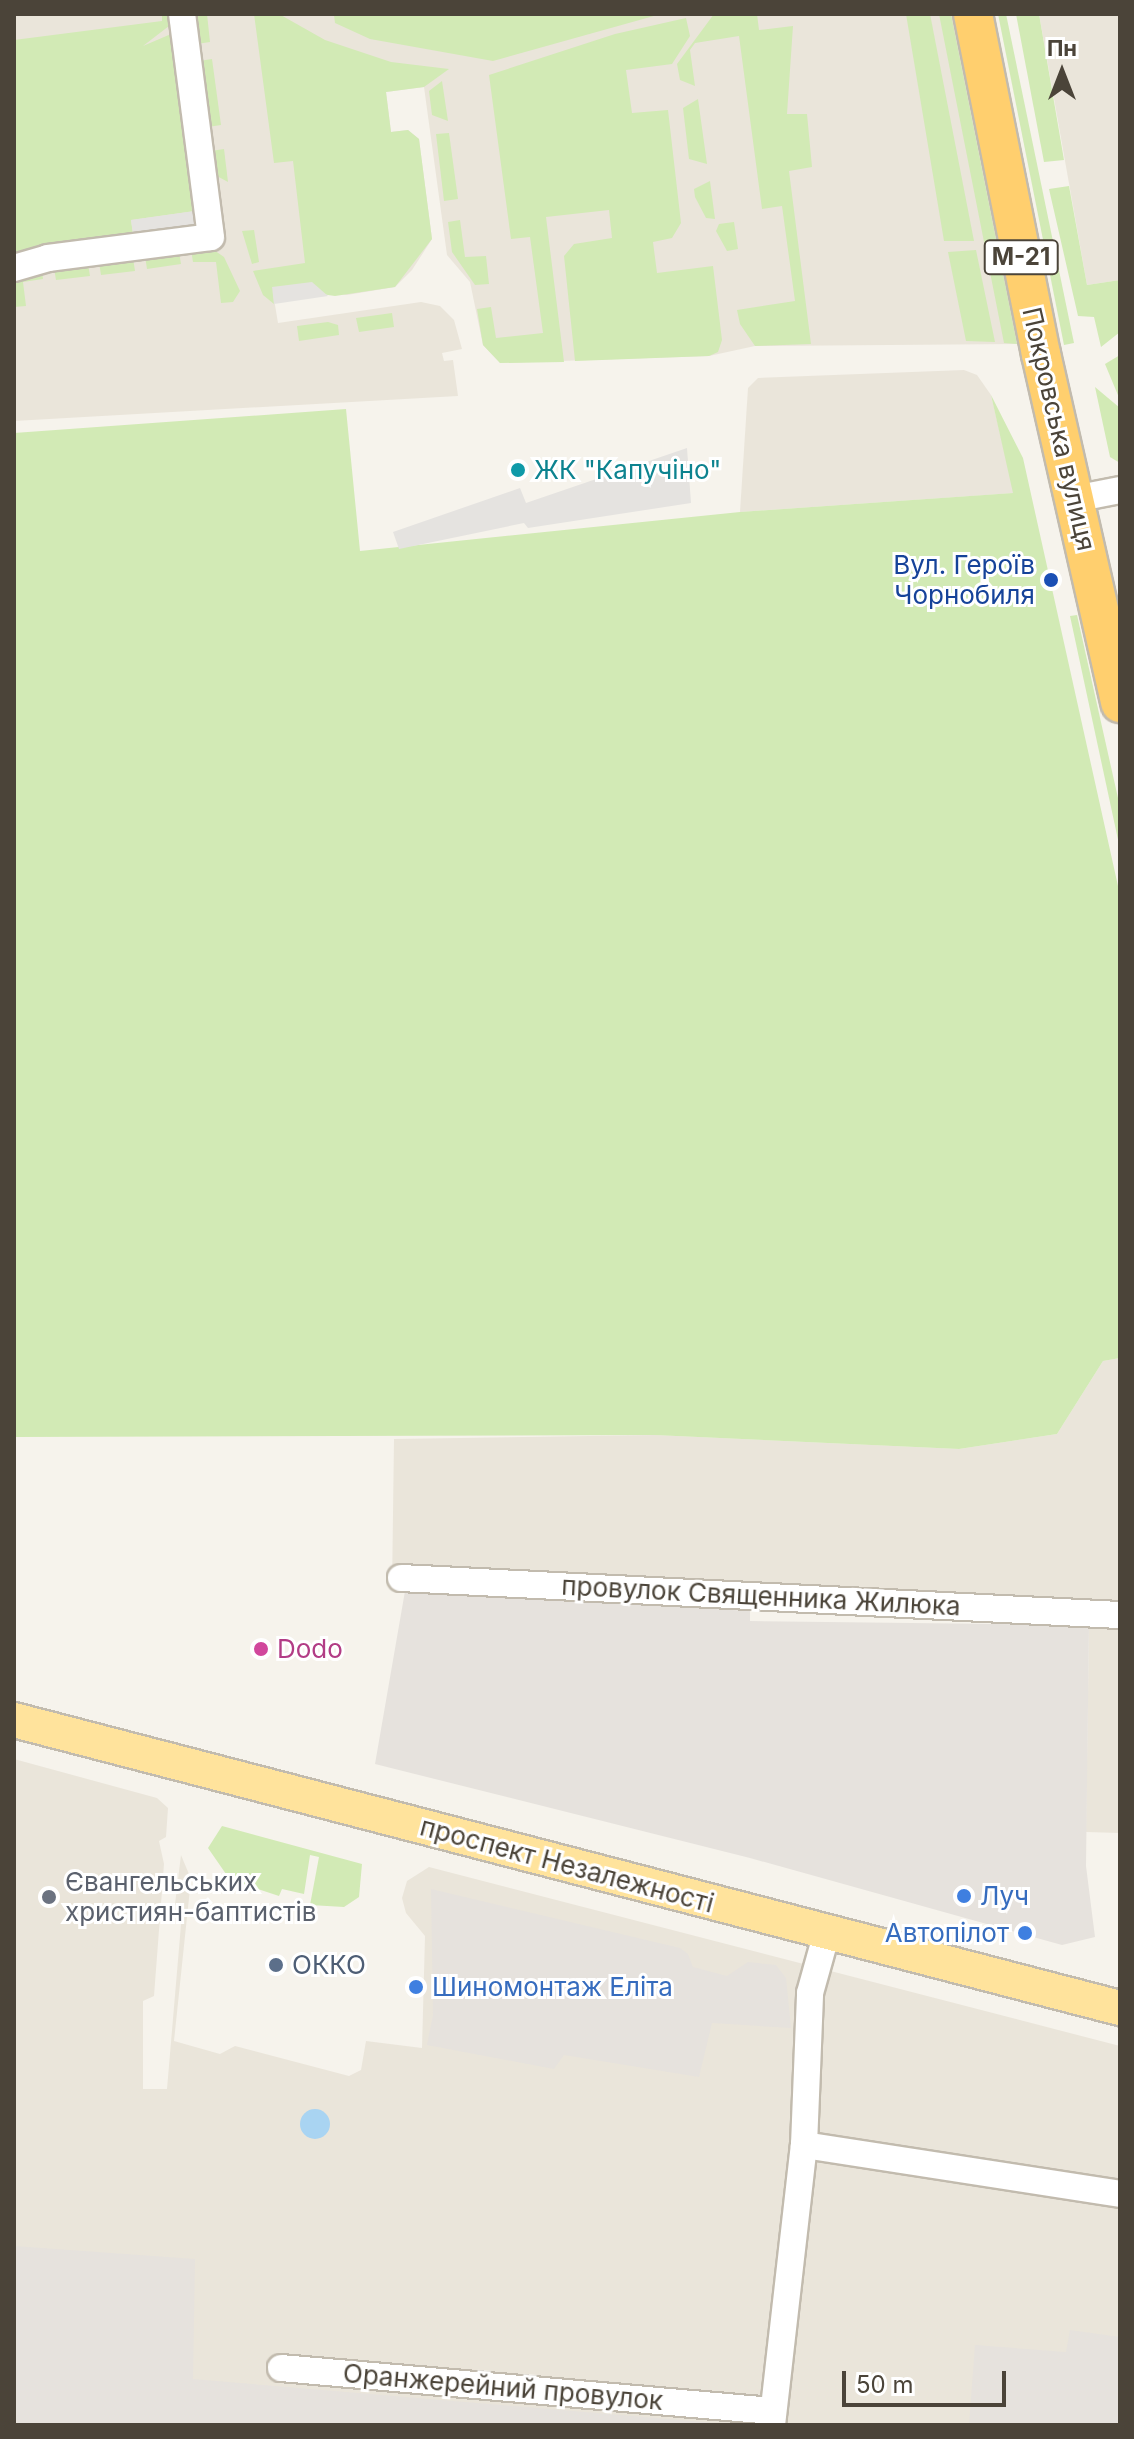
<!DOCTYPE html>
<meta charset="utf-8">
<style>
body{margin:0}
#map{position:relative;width:1134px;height:2439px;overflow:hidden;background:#f6f3ec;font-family:Inter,sans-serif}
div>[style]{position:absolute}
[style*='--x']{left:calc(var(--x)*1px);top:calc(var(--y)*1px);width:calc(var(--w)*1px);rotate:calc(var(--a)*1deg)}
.residential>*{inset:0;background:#eae5da}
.industrial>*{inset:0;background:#e6e2dd}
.green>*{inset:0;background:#d2eab5}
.parking>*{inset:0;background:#e5e3e0}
.water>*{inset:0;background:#a9d4f2}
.round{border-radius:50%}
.roads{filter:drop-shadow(2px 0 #c2bbae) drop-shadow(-2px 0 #c2bbae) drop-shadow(0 2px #c2bbae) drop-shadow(0 -2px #c2bbae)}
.minor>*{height:26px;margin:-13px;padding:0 13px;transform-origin:13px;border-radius:13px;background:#fff}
.major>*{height:34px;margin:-17px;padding:0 17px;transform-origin:17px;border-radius:17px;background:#ffe39c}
.highway>*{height:38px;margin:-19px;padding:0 19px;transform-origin:19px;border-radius:19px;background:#ffcf6e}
.dots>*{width:22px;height:22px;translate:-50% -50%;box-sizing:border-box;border:4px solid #fff;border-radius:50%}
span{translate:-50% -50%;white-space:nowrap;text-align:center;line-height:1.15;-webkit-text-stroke:6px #fff;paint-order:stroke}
.shield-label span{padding:2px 6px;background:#fff;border:2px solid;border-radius:6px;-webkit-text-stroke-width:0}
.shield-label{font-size:24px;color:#4b4439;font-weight:700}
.street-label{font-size:26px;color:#4b4439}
.culture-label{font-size:26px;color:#0d838f}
.left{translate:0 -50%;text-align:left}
.transit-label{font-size:26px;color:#164399}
.right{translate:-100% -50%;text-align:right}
.hotel-label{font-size:26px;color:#b23c85}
.worship-label{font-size:26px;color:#5b616d}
.shop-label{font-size:26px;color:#366cbe}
.service-label{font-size:26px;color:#4e5e75}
.frame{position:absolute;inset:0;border:16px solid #4b4439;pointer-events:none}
.north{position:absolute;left:1022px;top:32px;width:80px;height:80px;-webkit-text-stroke:6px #fff;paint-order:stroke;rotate:0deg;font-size:22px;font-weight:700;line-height:32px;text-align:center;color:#4b4439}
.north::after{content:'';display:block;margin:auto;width:28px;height:36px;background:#4b4439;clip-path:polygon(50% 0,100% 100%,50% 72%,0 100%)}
.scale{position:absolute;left:842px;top:2371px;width:164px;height:36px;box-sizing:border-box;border:4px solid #4b4439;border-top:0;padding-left:10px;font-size:24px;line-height:28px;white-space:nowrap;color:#4b4439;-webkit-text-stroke:6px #fff;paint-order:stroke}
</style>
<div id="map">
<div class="residential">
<div style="clip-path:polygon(14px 14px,951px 14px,1017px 344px,755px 346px,709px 356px,500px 363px,483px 345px,470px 282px,447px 255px,424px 87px,386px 92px,391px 132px,408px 130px,419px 139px,432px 239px,412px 270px,395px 287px,347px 295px,272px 287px,278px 323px,421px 302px,440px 306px,454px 320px,462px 349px,442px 353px,444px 361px,453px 360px,458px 396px,14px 421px)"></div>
<div style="clip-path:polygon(1039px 14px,1120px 14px,1120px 280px,1087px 285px)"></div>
<div style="clip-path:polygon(964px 370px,977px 375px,991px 395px,1014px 493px,740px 512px,748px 388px,758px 378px)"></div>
<div style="clip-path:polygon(1120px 1358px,1120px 1607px,392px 1589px,394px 1439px,654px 1435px,959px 1449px,1057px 1434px,1103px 1361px)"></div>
<div style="clip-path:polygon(1089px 1625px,1120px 1625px,1120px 1833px,1086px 1832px)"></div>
<div style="clip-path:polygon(14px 1759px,157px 1798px,168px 1808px,166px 1837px,159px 1841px,164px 1864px,154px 1996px,143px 2001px,143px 2089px,167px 2089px,182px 1913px,175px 1904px,181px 1855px,191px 1879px,174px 2041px,220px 2054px,235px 2046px,349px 2076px,361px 2070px,366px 2041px,422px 2048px,425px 1936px,406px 1913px,402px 1898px,407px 1881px,429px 1867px,1120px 2046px,1120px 2425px,14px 2425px)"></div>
</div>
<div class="industrial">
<div style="clip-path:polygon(405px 1591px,750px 1611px,750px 1621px,1089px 1625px,1086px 1866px,1095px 1937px,1062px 1945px,750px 1858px,375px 1764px)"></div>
<div style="clip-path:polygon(431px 1889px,680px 1948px,688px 1954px,693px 1967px,727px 1976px,748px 1962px,776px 1965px,786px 1978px,791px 2028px,712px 2023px,699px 2077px,564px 2055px,554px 2069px,427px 2045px,433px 2015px)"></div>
<div style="clip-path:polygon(14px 2246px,195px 2259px,193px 2379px,739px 2425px,14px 2425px)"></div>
<div style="clip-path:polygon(1070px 2330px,1120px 2337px,1120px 2425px,969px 2425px,975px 2345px,1066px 2352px)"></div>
</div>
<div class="green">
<div style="clip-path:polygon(162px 14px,173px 14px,169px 26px,143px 46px,178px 31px,202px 210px,131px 220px,134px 241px,28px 256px,16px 253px,14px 40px,162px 21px)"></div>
<div style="clip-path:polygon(193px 14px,207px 14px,210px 42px,197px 44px)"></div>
<div style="clip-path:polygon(254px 14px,279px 14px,325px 40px,391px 62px,449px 69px,424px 87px,386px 92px,391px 132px,408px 130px,419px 139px,432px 239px,395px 287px,335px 296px,273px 287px,274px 304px,263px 295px,253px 271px,305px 263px,293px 161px,274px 163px)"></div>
<div style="clip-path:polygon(661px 14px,493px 61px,370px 39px,335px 23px,334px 15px)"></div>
<div style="clip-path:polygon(714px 14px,757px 14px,759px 30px,793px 26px,787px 114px,807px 114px,812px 167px,789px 171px,811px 344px,755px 346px,740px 324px,737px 310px,795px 301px,782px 206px,762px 209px,739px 36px,695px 43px,690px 50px,695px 86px,680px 80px,677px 64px)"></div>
<div style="clip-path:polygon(906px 14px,930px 14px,931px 19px,974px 241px,944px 241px)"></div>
<div style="clip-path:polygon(939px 14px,951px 14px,1017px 344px,1004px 343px)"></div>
<div style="clip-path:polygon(998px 14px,1006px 14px,1074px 343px,1064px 345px)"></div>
<div style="clip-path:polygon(1016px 14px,1039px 14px,1064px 160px,1044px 162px)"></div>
<div style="clip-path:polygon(686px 18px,690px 36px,672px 64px,626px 70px,632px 113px,668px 110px,681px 223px,672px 238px,653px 242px,657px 273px,713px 266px,722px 340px,718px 352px,709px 356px,575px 361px,564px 256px,574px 244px,612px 238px,609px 210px,546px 217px,564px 362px,500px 363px,483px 345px,477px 309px,491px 307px,496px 338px,543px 333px,530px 237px,511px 239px,489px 75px,615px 34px)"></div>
<div style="clip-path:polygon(212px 59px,221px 125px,208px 127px,199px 61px)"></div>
<div style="clip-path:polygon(442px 81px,448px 121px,432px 115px,429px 91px)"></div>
<div style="clip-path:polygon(698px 99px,707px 164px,689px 159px,683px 108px)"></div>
<div style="clip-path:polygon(449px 133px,458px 199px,444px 201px,436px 134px)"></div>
<div style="clip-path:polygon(224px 149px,228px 182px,215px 175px,211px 151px)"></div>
<div style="clip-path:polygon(710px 181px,715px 219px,706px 218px,695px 197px,694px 189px)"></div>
<div style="clip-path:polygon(1069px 186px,1087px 285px,1120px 280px,1120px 332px,1101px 347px,1094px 317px,1078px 316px,1049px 189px)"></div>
<div style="clip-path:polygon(460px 220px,465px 257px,486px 256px,489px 284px,475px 285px,452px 252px,448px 222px)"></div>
<div style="clip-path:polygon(734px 222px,738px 249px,727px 251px,716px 231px,719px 224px)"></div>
<div style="clip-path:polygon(254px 230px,259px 262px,252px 264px,242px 231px)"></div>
<div style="clip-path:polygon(211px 248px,224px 257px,240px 291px,233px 302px,221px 303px,216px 262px,193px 262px,191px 250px)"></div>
<div style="clip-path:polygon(976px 250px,995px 342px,966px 341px,948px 252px)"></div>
<div style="clip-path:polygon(179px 252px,181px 264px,147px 269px,145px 256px)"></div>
<div style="clip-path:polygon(133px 258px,135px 271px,101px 275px,99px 262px)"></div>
<div style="clip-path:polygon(88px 264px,90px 276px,56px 280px,54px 268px)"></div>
<div style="clip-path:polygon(42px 269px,43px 279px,23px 282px,26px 306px,14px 307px,14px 281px)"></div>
<div style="clip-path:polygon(392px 313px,394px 327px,359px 332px,356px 318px)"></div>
<div style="clip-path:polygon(328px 322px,338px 325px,339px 335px,299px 341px,297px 326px)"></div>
<div style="clip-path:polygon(1120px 355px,1120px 400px,1105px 364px)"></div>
<div style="clip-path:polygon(1095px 387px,1120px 408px,1120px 463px,1110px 457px)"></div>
<div style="clip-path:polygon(991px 395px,1023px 458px,1120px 895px,1120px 1358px,1103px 1361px,1057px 1434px,959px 1449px,654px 1435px,14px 1437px,14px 433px,346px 409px,360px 551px,740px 512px,1013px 493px)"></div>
<div style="clip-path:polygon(1077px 615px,1120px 807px,1120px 849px,1070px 616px)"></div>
<div style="clip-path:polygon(222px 1826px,362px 1864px,359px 1897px,344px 1907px,310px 1905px,319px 1857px,310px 1855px,304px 1894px,282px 1889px,279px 1896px,240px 1883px,226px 1874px,208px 1848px)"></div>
</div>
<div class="parking">
<div style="clip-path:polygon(202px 210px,205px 231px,134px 241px,131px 220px)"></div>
<div style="clip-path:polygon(312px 282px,328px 296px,274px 304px,272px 287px)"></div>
<div style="clip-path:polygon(687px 448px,691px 503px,528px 528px,524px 523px,399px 549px,393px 532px,520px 488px,526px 503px)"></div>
</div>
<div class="water">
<div class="round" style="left:300px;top:2109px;width:30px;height:30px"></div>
</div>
<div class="roads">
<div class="minor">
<div style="--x:14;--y:268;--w:35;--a:-16"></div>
<div style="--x:48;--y:258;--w:164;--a:-7.3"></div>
<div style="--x:211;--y:237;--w:225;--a:-97.4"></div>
<div style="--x:1074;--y:499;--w:47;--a:-11.1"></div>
<div style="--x:401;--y:1578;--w:720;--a:2.95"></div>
<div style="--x:804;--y:2145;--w:320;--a:8.8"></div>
<div style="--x:281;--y:2368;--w:494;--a:5"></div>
<div style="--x:772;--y:2425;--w:282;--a:-83.5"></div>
<div style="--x:804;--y:2145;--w:152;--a:-87.7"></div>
<div style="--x:810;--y:1993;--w:63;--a:-74.4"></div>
</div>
<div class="major">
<div style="--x:14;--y:1720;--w:1143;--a:14.6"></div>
</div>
<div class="highway">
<div style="--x:973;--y:14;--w:347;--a:78.7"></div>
<div style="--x:1041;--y:354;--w:358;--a:77.2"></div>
</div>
</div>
<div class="dots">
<div style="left:518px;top:470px;background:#0f9aa8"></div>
<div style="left:1051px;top:580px;background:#1a4fb4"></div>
<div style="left:261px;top:1649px;background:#d1479c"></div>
<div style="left:964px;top:1896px;background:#3f7fe0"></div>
<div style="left:49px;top:1897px;background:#6b7280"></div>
<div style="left:1025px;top:1933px;background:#3f7fe0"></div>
<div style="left:276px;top:1965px;background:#5c6f8a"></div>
<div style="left:416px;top:1987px;background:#3f7fe0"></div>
</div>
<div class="shield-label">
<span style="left:1021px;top:257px">М-21</span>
</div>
<div class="street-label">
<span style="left:1059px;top:429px;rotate:77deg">Покровська вулиця</span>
<span style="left:761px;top:1596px;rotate:3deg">провулок Священника Жилюка</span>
<span style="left:567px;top:1865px;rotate:15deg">проспект Незалежності</span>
<span style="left:503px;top:2387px;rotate:5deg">Оранжерейний провулок</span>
</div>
<div class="culture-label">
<span class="left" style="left:534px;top:470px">ЖК "Капучіно"</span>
</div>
<div class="transit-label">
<span class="right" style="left:1035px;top:580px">Вул. Героїв<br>Чорнобиля</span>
</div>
<div class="hotel-label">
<span class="left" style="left:277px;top:1649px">Dodo</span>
</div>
<div class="worship-label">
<span class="left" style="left:65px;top:1897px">Євангельських<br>християн-баптистів</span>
</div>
<div class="shop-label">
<span class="left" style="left:980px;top:1896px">Луч</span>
<span class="right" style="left:1009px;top:1933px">Автопілот</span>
<span class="left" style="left:432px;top:1987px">Шиномонтаж Еліта</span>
</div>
<div class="service-label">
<span class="left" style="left:292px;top:1965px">ОККО</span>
</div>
<div class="frame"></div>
<div class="north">Пн</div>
<div class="scale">50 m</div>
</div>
